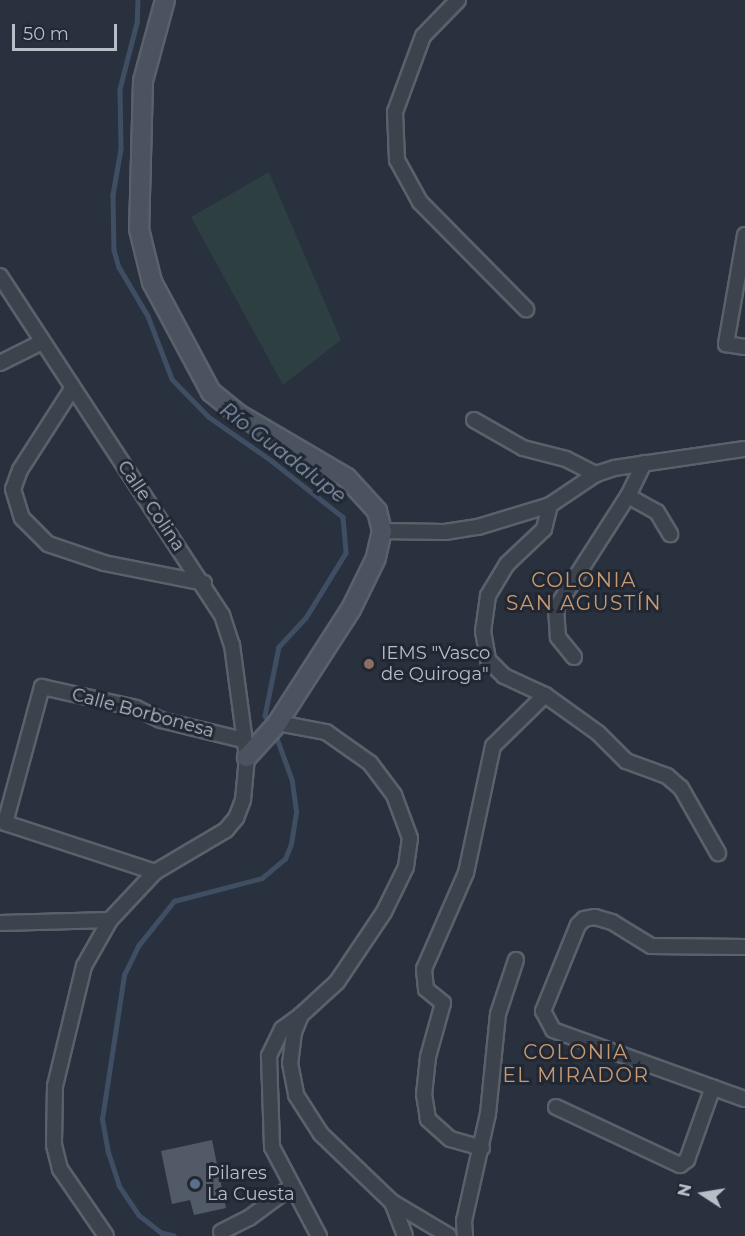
<!DOCTYPE html>
<meta charset="utf-8">
<style>
body{margin:0}
#map{position:relative;width:745px;height:1236px;overflow:hidden;background:#28313d;font-family:Montserrat,sans-serif}
div>[style]{position:absolute}
[style*='--x']{left:calc(var(--x)*1px);top:calc(var(--y)*1px);width:calc(var(--w)*1px);rotate:calc(var(--a)*1deg)}
.green>*{inset:0;background:#2d3f40}
.stream>*{height:4.5px;margin:-2.25px;padding:0 2.25px;transform-origin:2.25px;border-radius:2.25px;background:#404e64}
.building>*{inset:0;background:#525a68}
.roads{filter:drop-shadow(2px 0 #5a616b) drop-shadow(-2px 0 #5a616b) drop-shadow(0 2px #5a616b) drop-shadow(0 -2px #5a616b)}
.street>*{height:14px;margin:-7px;padding:0 7px;transform-origin:7px;border-radius:7px;background:#3c434d}
.secondary>*{height:18px;margin:-9px;padding:0 9px;transform-origin:9px;border-radius:9px;background:#4b5260}
.dots>*{width:16px;height:16px;translate:-50% -50%;box-sizing:border-box;border:3px solid #212833;border-radius:50%}
span{translate:-50% -50%;white-space:nowrap;text-align:center;line-height:1.15;-webkit-text-stroke:6px #212833;paint-order:stroke}
.street-label{font-size:18px;color:#b8bec8}
.poi-label{font-size:18px;color:#b8bec8}
.left{translate:0 -50%;text-align:left}
.water-label{font-size:20px;color:#8494ac;font-style:italic}
.neighbourhood-label{font-size:20px;color:#c99a72;letter-spacing:1.5px}
.north{position:absolute;left:673px;top:1164px;width:60px;height:60px;-webkit-text-stroke:4px #212833;paint-order:stroke;rotate:282deg;font-size:16px;font-weight:700;line-height:24px;text-align:center;color:#b8bec8}
.north::after{content:'';display:block;margin:auto;width:21px;height:27px;background:#b8bec8;clip-path:polygon(50% 0,100% 100%,50% 72%,0 100%)}
.scale{position:absolute;left:12px;top:24px;width:105px;height:27px;box-sizing:border-box;border:3px solid #b8bec8;border-top:0;padding-left:8px;font-size:18px;line-height:21px;white-space:nowrap;color:#b8bec8;-webkit-text-stroke:4px #212833;paint-order:stroke}
</style>
<div id="map">
<div class="green">
<div style="clip-path:polygon(269px 172px,341px 340px,283px 385px,191px 217px)"></div>
</div>
<div class="stream">
<div style="--x:138;--y:0;--w:23;--a:92"></div>
<div style="--x:137;--y:23;--w:68;--a:104.4"></div>
<div style="--x:120;--y:89;--w:60;--a:89"></div>
<div style="--x:121;--y:149;--w:47;--a:99.9"></div>
<div style="--x:113;--y:195;--w:55;--a:89"></div>
<div style="--x:114;--y:250;--w:18;--a:74"></div>
<div style="--x:119;--y:267;--w:57;--a:59.4"></div>
<div style="--x:148;--y:316;--w:67;--a:69.1"></div>
<div style="--x:172;--y:379;--w:53;--a:45.8"></div>
<div style="--x:209;--y:417;--w:77;--a:34.9"></div>
<div style="--x:272;--y:461;--w:90;--a:38.3"></div>
<div style="--x:343;--y:517;--w:36;--a:85"></div>
<div style="--x:346;--y:553;--w:76;--a:121.6"></div>
<div style="--x:306;--y:618;--w:40;--a:133"></div>
<div style="--x:279;--y:647;--w:70;--a:101.5"></div>
<div style="--x:265;--y:716;--w:9;--a:58"></div>
<div style="--x:174;--y:1236;--w:13;--a:-167"></div>
<div style="--x:161;--y:1233;--w:28;--a:-142"></div>
<div style="--x:139;--y:1216;--w:36;--a:-124"></div>
<div style="--x:119;--y:1186;--w:35;--a:-108"></div>
<div style="--x:108;--y:1153;--w:35;--a:-100"></div>
<div style="--x:102;--y:1119;--w:146;--a:-81.3"></div>
<div style="--x:124;--y:975;--w:32;--a:-64"></div>
<div style="--x:138;--y:946;--w:58;--a:-51.3"></div>
<div style="--x:174;--y:901;--w:91;--a:-14.6"></div>
<div style="--x:262;--y:878;--w:30;--a:-40"></div>
<div style="--x:285;--y:859;--w:16;--a:-68"></div>
<div style="--x:291;--y:844;--w:33;--a:-81"></div>
<div style="--x:296;--y:811;--w:30;--a:-98"></div>
<div style="--x:292;--y:781;--w:50;--a:-109.9"></div>
</div>
<div class="building">
<div style="clip-path:polygon(212px 1140px,226px 1208px,194px 1215px,190px 1200px,172px 1204px,161px 1151px)"></div>
</div>
<div class="roads">
<div class="street">
<div style="--x:458;--y:0;--w:50;--a:134.2"></div>
<div style="--x:423;--y:36;--w:81;--a:110.2"></div>
<div style="--x:395;--y:112;--w:48;--a:87.6"></div>
<div style="--x:397;--y:160;--w:48;--a:61.3"></div>
<div style="--x:420;--y:202;--w:151;--a:45.3"></div>
<div style="--x:745;--y:235;--w:111;--a:99.9"></div>
<div style="--x:726;--y:344;--w:19;--a:9"></div>
<div style="--x:0;--y:276;--w:405;--a:56.8"></div>
<div style="--x:222;--y:615;--w:32;--a:72"></div>
<div style="--x:232;--y:645;--w:113;--a:82.4"></div>
<div style="--x:247;--y:757;--w:43;--a:95.3"></div>
<div style="--x:243;--y:800;--w:19;--a:111"></div>
<div style="--x:236;--y:818;--w:16;--a:130"></div>
<div style="--x:226;--y:830;--w:82;--a:149.4"></div>
<div style="--x:155;--y:872;--w:66;--a:133.2"></div>
<div style="--x:110;--y:920;--w:53;--a:119.5"></div>
<div style="--x:84;--y:966;--w:123;--a:103.6"></div>
<div style="--x:55;--y:1086;--w:59;--a:91"></div>
<div style="--x:54;--y:1145;--w:25;--a:76"></div>
<div style="--x:60;--y:1169;--w:81;--a:55.5"></div>
<div style="--x:0;--y:363;--w:47;--a:-26.6"></div>
<div style="--x:72;--y:389;--w:96;--a:122.7"></div>
<div style="--x:20;--y:470;--w:20;--a:110"></div>
<div style="--x:13;--y:489;--w:30;--a:73"></div>
<div style="--x:22;--y:518;--w:37;--a:45"></div>
<div style="--x:48;--y:544;--w:59;--a:18.7"></div>
<div style="--x:104;--y:563;--w:102;--a:11.3"></div>
<div style="--x:474;--y:420;--w:56;--a:29.7"></div>
<div style="--x:523;--y:448;--w:44;--a:14.3"></div>
<div style="--x:566;--y:459;--w:34;--a:27"></div>
<div style="--x:628;--y:496;--w:33;--a:29"></div>
<div style="--x:657;--y:512;--w:26;--a:59"></div>
<div style="--x:550;--y:505;--w:25;--a:104"></div>
<div style="--x:544;--y:529;--w:51;--a:136.6"></div>
<div style="--x:507;--y:564;--w:37;--a:121"></div>
<div style="--x:488;--y:596;--w:35;--a:98"></div>
<div style="--x:483;--y:631;--w:29;--a:80"></div>
<div style="--x:488;--y:660;--w:23;--a:45"></div>
<div style="--x:504;--y:676;--w:45;--a:24.9"></div>
<div style="--x:545;--y:695;--w:65;--a:35.6"></div>
<div style="--x:598;--y:733;--w:40;--a:45"></div>
<div style="--x:626;--y:761;--w:44;--a:20.1"></div>
<div style="--x:667;--y:776;--w:18;--a:41"></div>
<div style="--x:681;--y:788;--w:75;--a:60.4"></div>
<div style="--x:382;--y:531;--w:63;--a:0.9"></div>
<div style="--x:445;--y:532;--w:33;--a:-9"></div>
<div style="--x:478;--y:527;--w:75;--a:-17"></div>
<div style="--x:550;--y:505;--w:55;--a:-34"></div>
<div style="--x:596;--y:474;--w:19;--a:-18"></div>
<div style="--x:614;--y:468;--w:132;--a:-8.3"></div>
<div style="--x:574;--y:657;--w:26;--a:-129"></div>
<div style="--x:558;--y:637;--w:29;--a:-94"></div>
<div style="--x:556;--y:608;--w:133;--a:-57.3"></div>
<div style="--x:628;--y:496;--w:37;--a:-64"></div>
<div style="--x:278;--y:723;--w:49;--a:10.6"></div>
<div style="--x:326;--y:732;--w:54;--a:35.2"></div>
<div style="--x:370;--y:763;--w:40;--a:53"></div>
<div style="--x:394;--y:795;--w:46;--a:69.6"></div>
<div style="--x:410;--y:838;--w:29;--a:98"></div>
<div style="--x:406;--y:867;--w:50;--a:116.1"></div>
<div style="--x:384;--y:912;--w:84;--a:123.9"></div>
<div style="--x:337;--y:982;--w:49;--a:137.5"></div>
<div style="--x:301;--y:1015;--w:18;--a:112"></div>
<div style="--x:294;--y:1032;--w:31;--a:97"></div>
<div style="--x:290;--y:1063;--w:33;--a:79"></div>
<div style="--x:296;--y:1095;--w:46;--a:57.3"></div>
<div style="--x:321;--y:1134;--w:98;--a:43.8"></div>
<div style="--x:392;--y:1202;--w:66;--a:30.8"></div>
<div style="--x:155;--y:872;--w:158;--a:-161.9"></div>
<div style="--x:5;--y:823;--w:141;--a:-74.8"></div>
<div style="--x:42;--y:687;--w:96;--a:12.6"></div>
<div style="--x:136;--y:708;--w:28;--a:26"></div>
<div style="--x:161;--y:720;--w:84;--a:13.7"></div>
<div style="--x:0;--y:923;--w:110;--a:-1.6"></div>
<div style="--x:745;--y:947;--w:94;--a:-179.4"></div>
<div style="--x:651;--y:946;--w:46;--a:-148.4"></div>
<div style="--x:612;--y:922;--w:18;--a:-164"></div>
<div style="--x:595;--y:917;--w:11;--a:170"></div>
<div style="--x:584;--y:919;--w:8;--a:135"></div>
<div style="--x:578;--y:925;--w:93;--a:112.1"></div>
<div style="--x:543;--y:1011;--w:21;--a:62"></div>
<div style="--x:553;--y:1030;--w:204;--a:19.8"></div>
<div style="--x:300;--y:1016;--w:22;--a:144"></div>
<div style="--x:282;--y:1029;--w:30;--a:116"></div>
<div style="--x:269;--y:1056;--w:91;--a:88.1"></div>
<div style="--x:272;--y:1147;--w:101;--a:62.2"></div>
<div style="--x:556;--y:1107;--w:137;--a:25.1"></div>
<div style="--x:680;--y:1165;--w:9;--a:-36"></div>
<div style="--x:687;--y:1160;--w:77;--a:-70.4"></div>
<div style="--x:482;--y:1148;--w:33;--a:-164"></div>
<div style="--x:450;--y:1139;--w:30;--a:-138"></div>
<div style="--x:428;--y:1119;--w:24;--a:-99"></div>
<div style="--x:424;--y:1095;--w:38;--a:-84"></div>
<div style="--x:428;--y:1057;--w:56;--a:-74.5"></div>
<div style="--x:443;--y:1003;--w:22;--a:-141"></div>
<div style="--x:426;--y:989;--w:20;--a:-96"></div>
<div style="--x:424;--y:969;--w:105;--a:-66.4"></div>
<div style="--x:466;--y:873;--w:130;--a:-78"></div>
<div style="--x:493;--y:746;--w:73;--a:-44.4"></div>
<div style="--x:392;--y:1202;--w:36;--a:69"></div>
<div style="--x:221;--y:1232;--w:31;--a:-27"></div>
<div style="--x:249;--y:1218;--w:52;--a:-36.4"></div>
<div style="--x:465;--y:1236;--w:15;--a:-94"></div>
<div style="--x:464;--y:1221;--w:110;--a:-77.4"></div>
<div style="--x:488;--y:1114;--w:100;--a:-84.3"></div>
<div style="--x:498;--y:1014;--w:57;--a:-71.6"></div>
</div>
<div class="secondary">
<div style="--x:165;--y:0;--w:84;--a:105.2"></div>
<div style="--x:143;--y:81;--w:148;--a:91.5"></div>
<div style="--x:139;--y:229;--w:55;--a:76.2"></div>
<div style="--x:152;--y:282;--w:125;--a:61.8"></div>
<div style="--x:211;--y:392;--w:35;--a:39"></div>
<div style="--x:238;--y:414;--w:126;--a:30.4"></div>
<div style="--x:347;--y:478;--w:45;--a:47.7"></div>
<div style="--x:377;--y:511;--w:21;--a:76"></div>
<div style="--x:382;--y:531;--w:28;--a:103"></div>
<div style="--x:376;--y:558;--w:57;--a:116.1"></div>
<div style="--x:351;--y:609;--w:137;--a:122.8"></div>
<div style="--x:277;--y:724;--w:45;--a:132.3"></div>
</div>
</div>
<div class="dots">
<div style="left:369px;top:664px;background:#8d6e63"></div>
<div style="left:195px;top:1184px;background:#5c6f8a"></div>
</div>
<div class="street-label">
<span style="left:151px;top:506px;rotate:56deg">Calle Colina</span>
<span style="left:143px;top:713px;rotate:15deg">Calle Borbonesa</span>
</div>
<div class="poi-label">
<span class="left" style="left:381px;top:664px">IEMS "Vasco<br>de Quiroga"</span>
<span class="left" style="left:207px;top:1184px">Pilares<br>La Cuesta</span>
</div>
<div class="water-label">
<span style="left:283px;top:453px;rotate:37deg">Río Guadalupe</span>
</div>
<div class="neighbourhood-label">
<span style="left:584px;top:592px">COLONIA<br>SAN AGUSTÍN</span>
<span style="left:576px;top:1064px">COLONIA<br>EL MIRADOR</span>
</div>
<div class="north">N</div>
<div class="scale">50 m</div>
</div>
